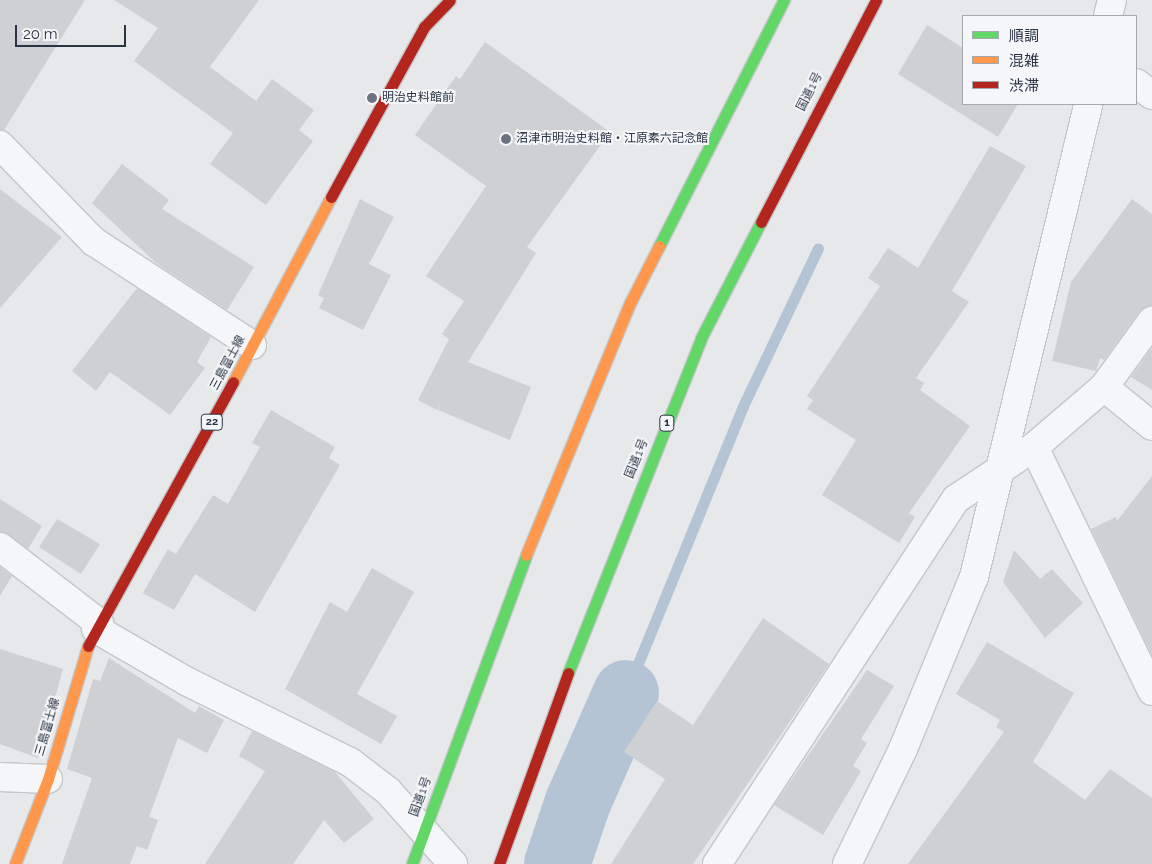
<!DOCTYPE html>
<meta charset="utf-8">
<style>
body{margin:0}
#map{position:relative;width:1152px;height:864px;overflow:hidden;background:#e6e8ea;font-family:Raleway,"Noto Sans JP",sans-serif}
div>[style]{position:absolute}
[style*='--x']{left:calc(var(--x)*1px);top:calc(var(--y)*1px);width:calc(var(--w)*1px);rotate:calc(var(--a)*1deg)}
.water>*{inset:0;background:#b4c4d5}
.stream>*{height:11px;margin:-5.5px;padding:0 5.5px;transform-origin:5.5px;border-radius:5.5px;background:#b4c4d5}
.river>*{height:66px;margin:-33px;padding:0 33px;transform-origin:33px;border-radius:33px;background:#b4c4d5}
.building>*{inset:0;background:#ced0d3}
.roads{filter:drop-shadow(1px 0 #c4c6c8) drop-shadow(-1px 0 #c4c6c8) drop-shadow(0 1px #c4c6c8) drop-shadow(0 -1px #c4c6c8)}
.street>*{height:28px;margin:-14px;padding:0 14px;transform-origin:14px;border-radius:14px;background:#f5f6f7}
.fast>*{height:11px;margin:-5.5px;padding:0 5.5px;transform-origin:5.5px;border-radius:5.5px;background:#63d668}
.slow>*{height:11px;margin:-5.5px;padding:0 5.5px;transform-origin:5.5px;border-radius:5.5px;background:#ff974d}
.jam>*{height:11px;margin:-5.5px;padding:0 5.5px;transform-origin:5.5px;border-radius:5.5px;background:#b3261e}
.dots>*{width:14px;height:14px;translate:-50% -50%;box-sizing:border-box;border:2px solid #f4f6f9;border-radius:50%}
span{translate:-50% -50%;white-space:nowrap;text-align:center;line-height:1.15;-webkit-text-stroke:4px #f4f6f9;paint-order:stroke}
.shield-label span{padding:1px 4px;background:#f4f6f9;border:1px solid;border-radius:4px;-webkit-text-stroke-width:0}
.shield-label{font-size:11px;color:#2b3445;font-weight:700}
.street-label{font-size:12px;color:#2b3445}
.poi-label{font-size:12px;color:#2b3445}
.left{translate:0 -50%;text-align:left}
.legend{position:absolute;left:962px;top:15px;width:175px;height:90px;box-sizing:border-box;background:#f4f6f9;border:1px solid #a4a8b1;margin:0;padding:6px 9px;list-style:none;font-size:15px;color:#2b3445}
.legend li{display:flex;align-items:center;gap:10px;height:25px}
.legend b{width:25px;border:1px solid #a4a8b1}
.scale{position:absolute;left:15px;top:25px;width:111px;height:22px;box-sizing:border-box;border:2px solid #2b3445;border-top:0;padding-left:6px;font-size:15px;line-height:18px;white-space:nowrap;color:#2b3445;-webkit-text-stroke:4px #f4f6f9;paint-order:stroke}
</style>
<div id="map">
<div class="water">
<div style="clip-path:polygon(633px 708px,580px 864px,546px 864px,603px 714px)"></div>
</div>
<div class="stream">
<div style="--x:626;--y:693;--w:314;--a:-67.8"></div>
<div style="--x:745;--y:402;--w:170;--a:-64.6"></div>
</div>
<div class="river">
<div style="--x:557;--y:864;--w:65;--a:-71.3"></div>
<div style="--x:578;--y:802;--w:119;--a:-66.2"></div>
</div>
<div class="building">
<div style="clip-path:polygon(0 0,85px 0,4px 130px,0 130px)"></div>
<div style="clip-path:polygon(114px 0,259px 0,210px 67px,256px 101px,272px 79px,314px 110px,299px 130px,313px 141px,266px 205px,210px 164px,233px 133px,134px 61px,158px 28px)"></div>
<div style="clip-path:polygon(927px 25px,963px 48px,963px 104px,1018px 104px,998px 137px,898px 74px)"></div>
<div style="clip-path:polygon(485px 42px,610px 132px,527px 247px,536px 253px,468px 362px,531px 387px,510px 440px,438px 410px,440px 404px,437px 410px,418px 400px,449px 339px,442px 334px,464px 301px,426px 276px,486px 186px,415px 135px,456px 76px,460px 79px)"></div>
<div style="clip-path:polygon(990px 146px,1026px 166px,952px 291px,969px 302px,916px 378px,924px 383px,920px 390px,970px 426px,909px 513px,915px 517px,899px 543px,822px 495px,856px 440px,807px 409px,813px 400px,807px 396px,880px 286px,868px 278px,888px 248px,918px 268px)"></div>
<div style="clip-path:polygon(122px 164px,169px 200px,162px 209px,254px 267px,227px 310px,156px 263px,92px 203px)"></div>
<div style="clip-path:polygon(0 189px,62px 237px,0 308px)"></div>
<div style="clip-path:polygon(360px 199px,394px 217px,369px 264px,391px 275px,363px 330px,319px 308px,324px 298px,318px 295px)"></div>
<div style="clip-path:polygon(1132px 199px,1152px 214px,1152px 306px,1139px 312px,1104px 360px,1100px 358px,1096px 371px,1052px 361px,1071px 282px)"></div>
<div style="clip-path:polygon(137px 288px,211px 337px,197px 362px,205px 368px,170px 415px,110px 372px,96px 391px,72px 371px)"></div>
<div style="clip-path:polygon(1152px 348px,1152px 390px,1131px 377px)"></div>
<div style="clip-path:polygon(271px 410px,335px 447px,329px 458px,340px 465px,255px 612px,195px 574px,174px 610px,143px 593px,168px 549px,176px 554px,213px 495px,228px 504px,260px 447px,252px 443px)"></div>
<div style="clip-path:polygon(1152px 476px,1152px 655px,1091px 529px,1116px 517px,1117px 521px)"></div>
<div style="clip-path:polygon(0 499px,42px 526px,28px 549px,0 532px)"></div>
<div style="clip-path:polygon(57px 519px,100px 544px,81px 574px,39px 547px)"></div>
<div style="clip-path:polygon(1014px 550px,1040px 579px,1052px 569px,1083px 603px,1045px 638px,1003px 582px)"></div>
<div style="clip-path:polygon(0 567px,12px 576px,0 596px)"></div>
<div style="clip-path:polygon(372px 568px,414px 592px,357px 694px,397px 716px,381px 744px,285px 689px,330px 602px,347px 612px)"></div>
<div style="clip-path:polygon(763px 618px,829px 664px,693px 864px,611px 864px,665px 779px,624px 752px,657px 701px,693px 725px)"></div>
<div style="clip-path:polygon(987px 642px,1074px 693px,1033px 762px,1085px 800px,1110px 769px,1152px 798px,1152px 864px,908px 864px,1004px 732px,996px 727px,1000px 720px,956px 694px)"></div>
<div style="clip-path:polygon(0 649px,63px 669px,38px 758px,0 744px)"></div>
<div style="clip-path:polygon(109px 658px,195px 713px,199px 706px,224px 720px,207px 753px,178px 738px,149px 817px,158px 820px,147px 850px,137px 846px,130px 864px,62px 864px,92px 778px,67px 769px,93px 679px,100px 681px)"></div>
<div style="clip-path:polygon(867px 670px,894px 686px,861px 739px,867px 743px,853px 766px,861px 771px,823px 835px,774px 805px)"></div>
<div style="clip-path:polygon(252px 731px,335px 772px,374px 819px,344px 843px,324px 820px,293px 864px,205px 864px,265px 771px,239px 756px)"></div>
</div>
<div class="roads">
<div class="street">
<div style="--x:1108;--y:16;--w:16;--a:-76"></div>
<div style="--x:1136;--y:83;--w:20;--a:37"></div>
<div style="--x:0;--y:145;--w:134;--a:45.9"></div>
<div style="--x:93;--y:241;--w:190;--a:33.2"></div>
<div style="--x:1104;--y:387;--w:62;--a:39.1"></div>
<div style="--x:1034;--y:447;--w:271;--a:64.2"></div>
<div style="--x:0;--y:547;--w:125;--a:37.5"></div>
<div style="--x:96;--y:629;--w:104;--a:30"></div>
<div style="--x:186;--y:681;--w:183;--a:26.3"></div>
<div style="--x:350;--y:762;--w:48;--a:37.3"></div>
<div style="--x:388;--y:791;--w:98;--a:48.3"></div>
<div style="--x:0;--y:777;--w:48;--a:2.4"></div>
<div style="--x:717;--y:864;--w:436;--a:-56.8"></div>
<div style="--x:956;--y:499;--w:94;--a:-33.7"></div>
<div style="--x:1034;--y:447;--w:92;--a:-40.6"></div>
<div style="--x:1104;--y:387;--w:82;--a:-54"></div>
<div style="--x:847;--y:864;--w:128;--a:-64"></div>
<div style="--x:903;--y:749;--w:186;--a:-67.6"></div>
<div style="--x:974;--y:577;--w:487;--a:-76.4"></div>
</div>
<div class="fast">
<div style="--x:659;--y:246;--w:276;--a:-63.1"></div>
<div style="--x:568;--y:673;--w:360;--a:-68.3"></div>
<div style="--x:701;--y:338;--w:131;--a:-62.7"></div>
<div style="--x:412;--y:864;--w:329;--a:-69.7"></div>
</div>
<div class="slow">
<div style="--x:233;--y:382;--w:209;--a:-62.1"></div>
<div style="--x:526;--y:555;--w:273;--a:-67.6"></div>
<div style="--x:630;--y:303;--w:64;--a:-63"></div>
<div style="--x:15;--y:864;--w:91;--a:-68.8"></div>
<div style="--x:48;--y:779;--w:139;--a:-73.3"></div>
</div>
<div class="jam">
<div style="--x:331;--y:197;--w:194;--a:-61.3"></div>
<div style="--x:424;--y:27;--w:37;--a:-46"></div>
<div style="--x:761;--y:222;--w:250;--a:-62.6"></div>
<div style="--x:88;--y:646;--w:301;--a:-61.2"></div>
<div style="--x:499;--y:864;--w:203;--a:-70.1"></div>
</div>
</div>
<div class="dots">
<div style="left:372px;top:98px;background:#6c737f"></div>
<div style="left:506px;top:139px;background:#6c737f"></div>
</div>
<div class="shield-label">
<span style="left:212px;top:422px">22</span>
<span style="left:667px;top:423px">1</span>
</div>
<div class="street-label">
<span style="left:810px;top:92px;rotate:-63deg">国道1号</span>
<span style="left:228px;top:363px;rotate:-62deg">三島富士線</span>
<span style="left:637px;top:459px;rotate:-68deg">国道1号</span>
<span style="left:48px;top:727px;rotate:-74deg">三島富士線</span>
<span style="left:421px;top:797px;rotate:-70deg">国道1号</span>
</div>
<div class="poi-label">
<span class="left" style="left:382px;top:98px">明治史料館前</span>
<span class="left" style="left:516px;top:139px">沼津市明治史料館・江原素六記念館</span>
</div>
<ul class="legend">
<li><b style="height:6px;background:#63d668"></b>順調</li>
<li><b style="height:6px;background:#ff974d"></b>混雑</li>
<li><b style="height:6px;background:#b3261e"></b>渋滞</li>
</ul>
<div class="scale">20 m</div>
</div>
